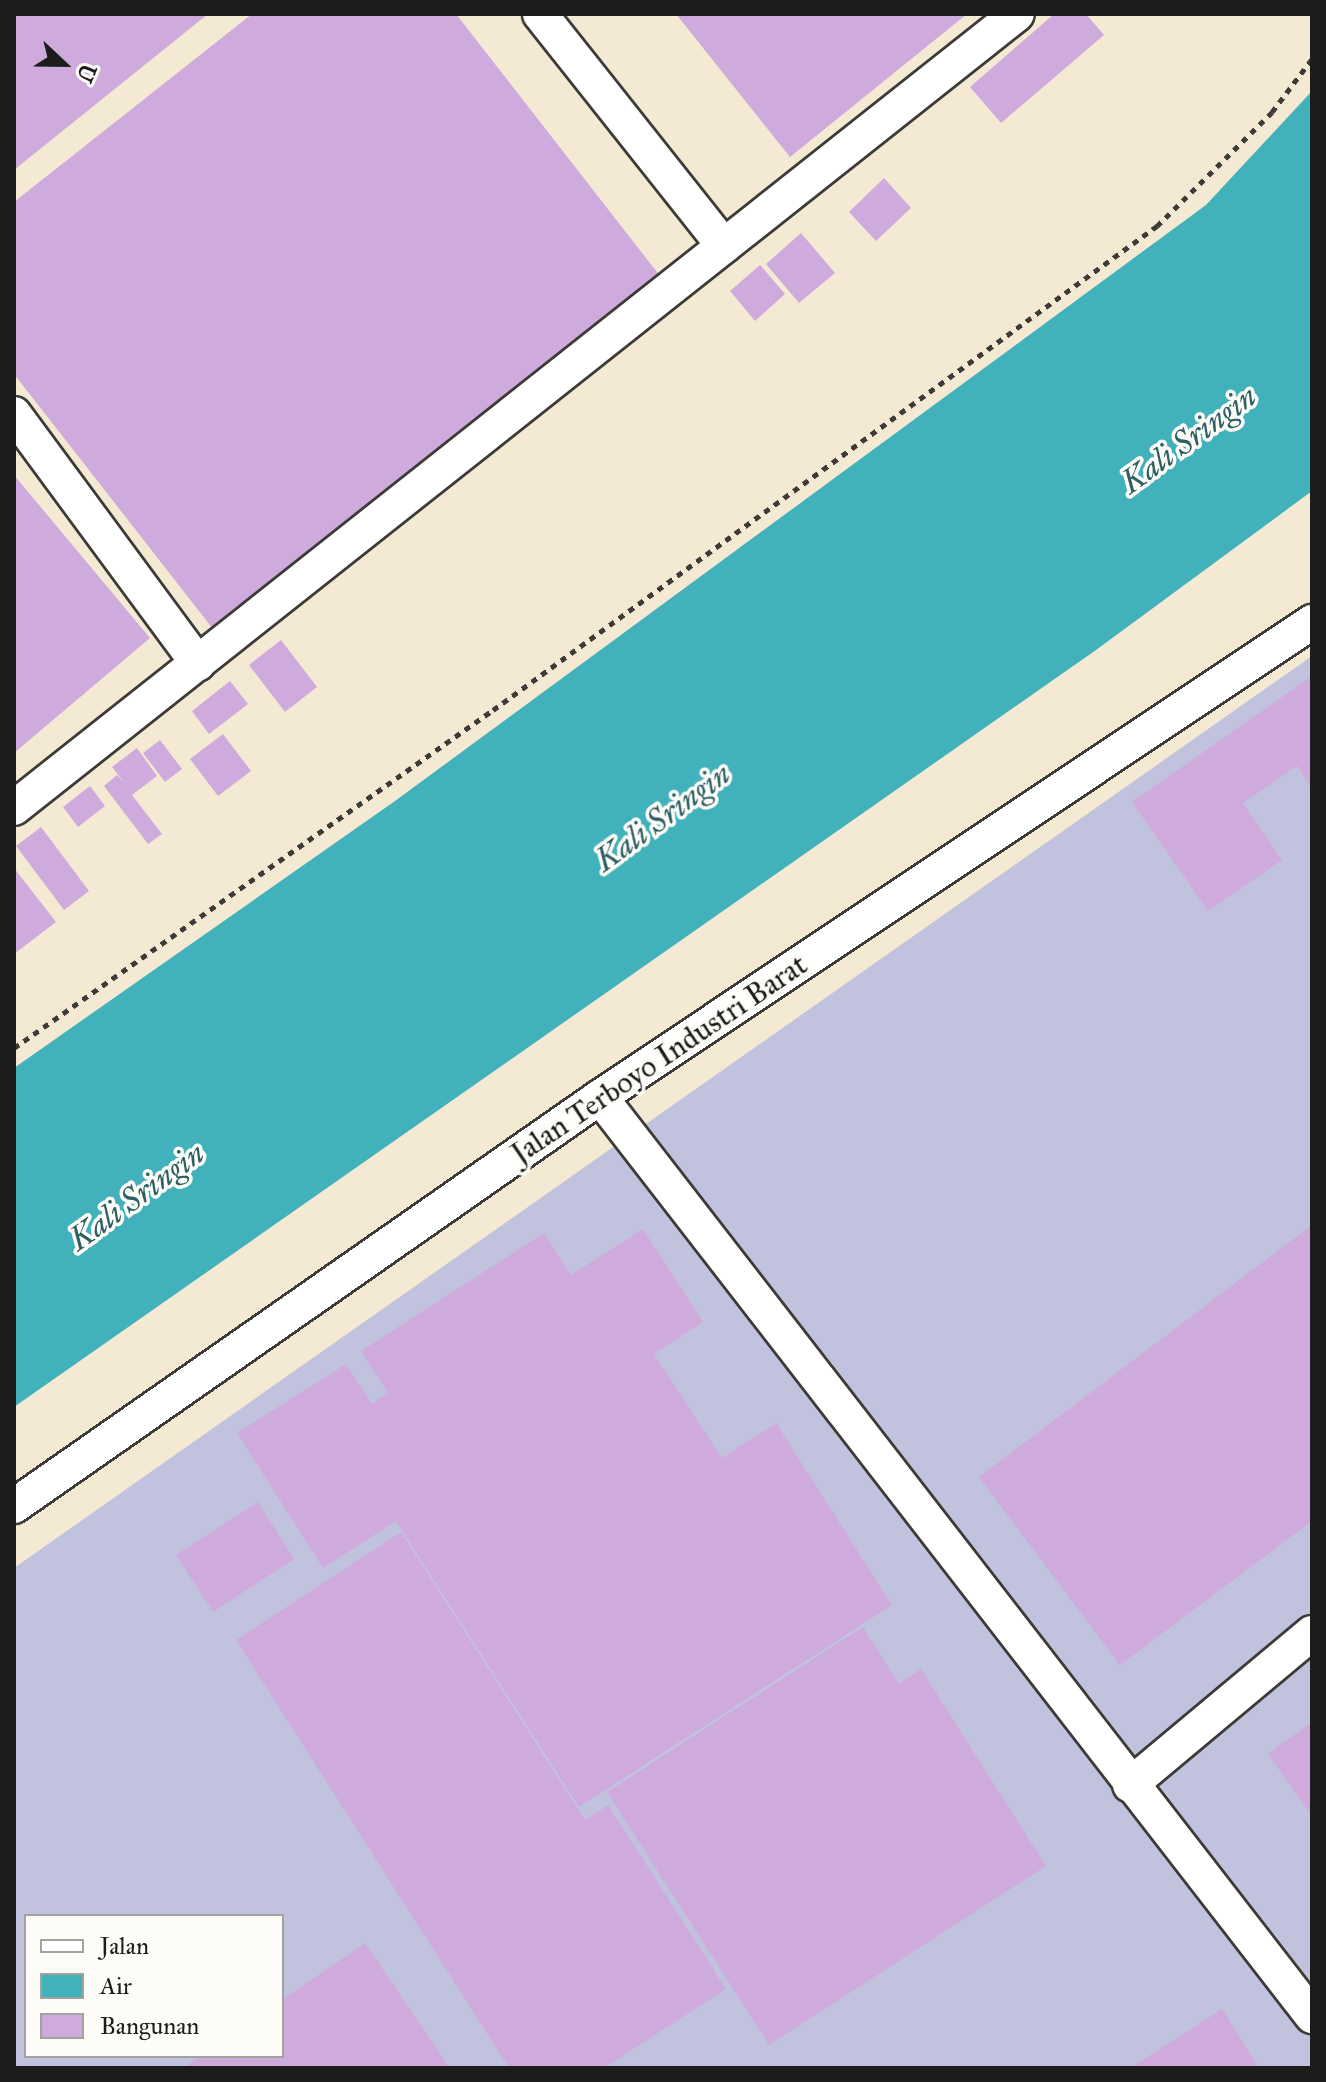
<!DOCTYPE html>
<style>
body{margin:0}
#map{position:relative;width:1326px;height:2082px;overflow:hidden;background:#f4e9d2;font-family:"IM FELL Great Primer",serif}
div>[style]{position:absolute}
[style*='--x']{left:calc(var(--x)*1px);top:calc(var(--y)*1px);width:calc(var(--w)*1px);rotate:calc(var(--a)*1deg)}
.industrial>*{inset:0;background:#c1c2dd}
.water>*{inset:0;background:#41b1bb}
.building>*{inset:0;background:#cfabdd}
.path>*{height:5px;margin-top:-2.5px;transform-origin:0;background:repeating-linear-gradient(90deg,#3c3b37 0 6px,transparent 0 12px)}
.roads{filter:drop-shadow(2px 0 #3c3b37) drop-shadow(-2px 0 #3c3b37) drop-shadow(0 2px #3c3b37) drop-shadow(0 -2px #3c3b37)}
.minor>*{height:34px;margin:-17px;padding:0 17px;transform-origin:17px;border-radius:17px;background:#fff}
span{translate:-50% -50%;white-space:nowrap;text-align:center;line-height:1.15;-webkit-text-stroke:7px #fdfcf7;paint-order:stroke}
.street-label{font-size:30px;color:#1c1c1c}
.water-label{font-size:32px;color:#2d5f64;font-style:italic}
.frame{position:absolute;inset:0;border:16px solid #1c1c1c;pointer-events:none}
.legend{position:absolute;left:24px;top:1914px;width:260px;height:144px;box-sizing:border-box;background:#fdfcf7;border:2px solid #a3a29f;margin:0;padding:10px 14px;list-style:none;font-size:24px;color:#1c1c1c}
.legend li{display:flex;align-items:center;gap:16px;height:40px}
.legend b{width:40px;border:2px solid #a3a29f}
.north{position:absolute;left:24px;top:24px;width:80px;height:80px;-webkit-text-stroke:6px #fdfcf7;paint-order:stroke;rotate:112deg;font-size:22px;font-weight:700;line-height:32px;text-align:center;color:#1c1c1c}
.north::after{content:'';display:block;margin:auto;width:28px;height:36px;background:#1c1c1c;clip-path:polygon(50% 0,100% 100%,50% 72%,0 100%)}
</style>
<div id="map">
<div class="industrial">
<div style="clip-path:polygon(evenodd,1312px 656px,1312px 2068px,14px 2068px,14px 1568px,1312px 656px,26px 1916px,282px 1916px,282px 2056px,26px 2056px,26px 1916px)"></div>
</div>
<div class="water">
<div style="clip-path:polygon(1312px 91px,1312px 491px,1096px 650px,14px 1407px,14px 1068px,395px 801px,1206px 205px)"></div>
</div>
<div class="building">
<div style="clip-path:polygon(14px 14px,208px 14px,14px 170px)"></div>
<div style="clip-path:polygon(252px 14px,456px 14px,660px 276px,213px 629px,14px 374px,14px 202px)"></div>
<div style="clip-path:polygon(676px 14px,967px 14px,790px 157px)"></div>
<div style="clip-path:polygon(1054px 14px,1086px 14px,1104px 35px,1001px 123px,970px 87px)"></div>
<div style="clip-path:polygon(884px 178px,911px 208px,876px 241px,849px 212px)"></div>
<div style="clip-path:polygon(801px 233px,835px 273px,799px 303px,766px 264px)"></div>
<div style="clip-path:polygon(760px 265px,785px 294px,755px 321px,730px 291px)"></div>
<div style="clip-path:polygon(14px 475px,150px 638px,14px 753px)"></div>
<div style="clip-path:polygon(281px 640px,317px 687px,285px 712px,249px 665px)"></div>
<div style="clip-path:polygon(1312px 676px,1312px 788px,1297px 766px,1243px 803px,1282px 860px,1208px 911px,1132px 802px)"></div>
<div style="clip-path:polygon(230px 681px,248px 704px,209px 734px,192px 711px)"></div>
<div style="clip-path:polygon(223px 734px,251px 771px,218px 796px,190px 759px)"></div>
<div style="clip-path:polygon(160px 740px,182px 769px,165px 782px,143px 753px)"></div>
<div style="clip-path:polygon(137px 748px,157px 776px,132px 795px,162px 834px,148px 844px,104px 786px,117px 775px,124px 782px,112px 767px)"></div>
<div style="clip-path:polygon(90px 786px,105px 806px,78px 827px,63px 807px)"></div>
<div style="clip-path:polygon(41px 827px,89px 891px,64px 910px,16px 846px)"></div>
<div style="clip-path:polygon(14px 868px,56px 922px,14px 954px)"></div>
<div style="clip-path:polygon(1312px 1225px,1312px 1521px,1120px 1665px,979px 1477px)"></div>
<div style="clip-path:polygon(643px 1229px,703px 1322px,654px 1354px,722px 1458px,776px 1423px,892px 1605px,579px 1807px,396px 1521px,323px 1568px,237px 1433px,346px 1364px,372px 1404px,388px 1393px,361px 1351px,544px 1233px,571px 1275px)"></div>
<div style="clip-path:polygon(258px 1502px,294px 1559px,213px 1612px,176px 1555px)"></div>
<div style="clip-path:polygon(401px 1532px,585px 1820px,608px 1805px,726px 1989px,604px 2068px,509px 2068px,236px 1640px)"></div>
<div style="clip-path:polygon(863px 1627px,899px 1684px,921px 1669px,1046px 1866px,769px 2045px,607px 1792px)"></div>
<div style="clip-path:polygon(1312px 1722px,1312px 1816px,1268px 1754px)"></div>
<div style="clip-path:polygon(365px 1943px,450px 2068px,183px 2068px,201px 2056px,282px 2056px,282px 2000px)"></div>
<div style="clip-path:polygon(1222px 2009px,1259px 2068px,1130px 2068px,1171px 2042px)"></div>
</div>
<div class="path">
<div style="--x:14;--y:1048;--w:586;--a:-35.21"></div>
<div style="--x:493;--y:710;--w:822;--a:-36.09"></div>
<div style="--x:1157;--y:226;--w:162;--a:-44.7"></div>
<div style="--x:1272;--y:112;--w:66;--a:-53"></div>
</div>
<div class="roads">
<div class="minor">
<div style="--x:540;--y:14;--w:296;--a:51.6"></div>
<div style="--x:14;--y:414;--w:310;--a:53.6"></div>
<div style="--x:14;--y:808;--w:1279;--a:-38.37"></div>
<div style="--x:600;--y:1097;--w:1163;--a:52.23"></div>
<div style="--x:14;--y:1506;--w:715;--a:-34.91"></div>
<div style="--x:600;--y:1097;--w:856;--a:-33.71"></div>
<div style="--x:1130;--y:1785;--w:237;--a:-39.9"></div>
</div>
</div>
<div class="street-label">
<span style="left:659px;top:1059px;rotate:-34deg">Jalan Terboyo Industri Barat</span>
</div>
<div class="water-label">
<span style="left:1189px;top:440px;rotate:-36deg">Kali Sringin</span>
<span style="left:663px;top:818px;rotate:-36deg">Kali Sringin</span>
<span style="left:137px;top:1197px;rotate:-36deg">Kali Sringin</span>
</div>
<div class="frame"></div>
<ul class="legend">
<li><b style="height:10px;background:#fff"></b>Jalan</li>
<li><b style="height:22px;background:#41b1bb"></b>Air</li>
<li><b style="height:22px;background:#cfabdd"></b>Bangunan</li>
</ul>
<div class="north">U</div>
</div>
